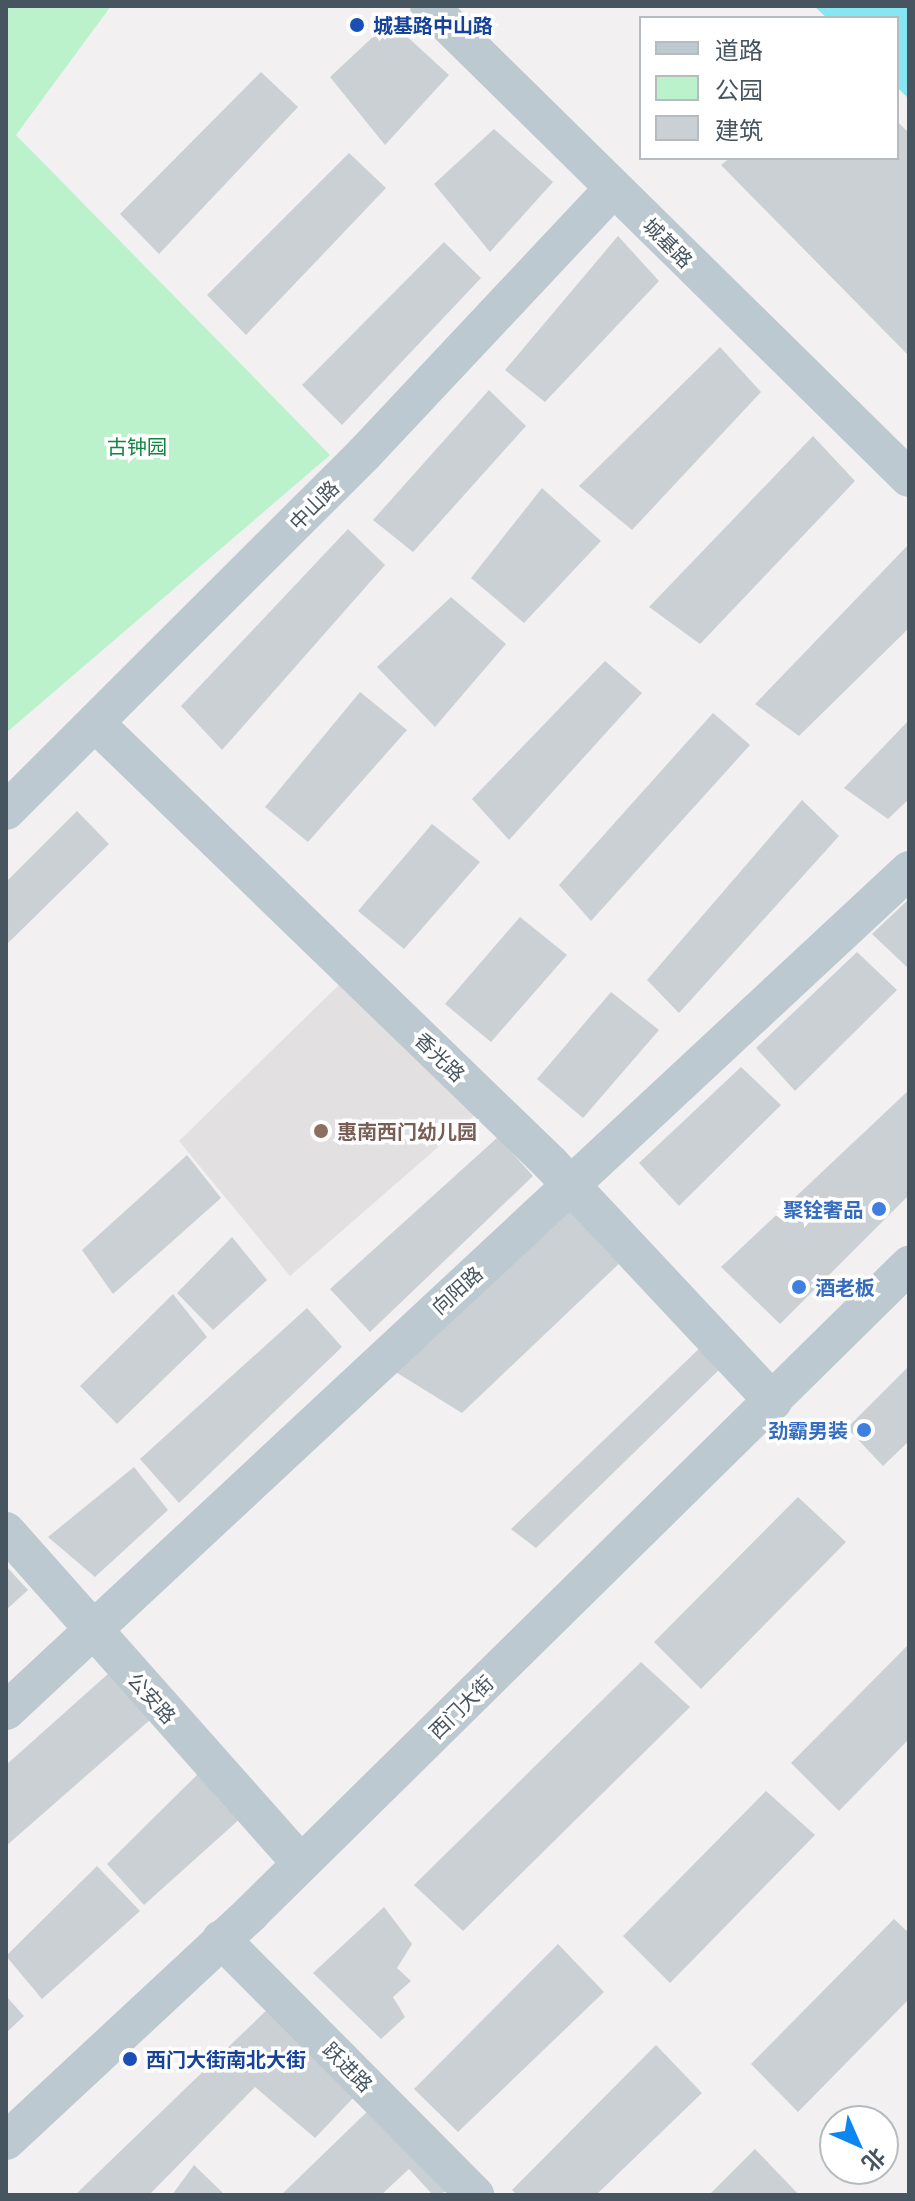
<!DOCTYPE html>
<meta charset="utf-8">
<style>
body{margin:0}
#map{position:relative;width:915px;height:2201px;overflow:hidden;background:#f2f0f0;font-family:Barlow,"Noto Sans SC",sans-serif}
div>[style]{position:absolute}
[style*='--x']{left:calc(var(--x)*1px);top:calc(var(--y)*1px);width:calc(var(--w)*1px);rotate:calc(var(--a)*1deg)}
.education>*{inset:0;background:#e3e0e2}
.green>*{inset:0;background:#bcf2cb}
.water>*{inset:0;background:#86e6f2}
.building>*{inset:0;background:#cbd0d5}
.minor>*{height:38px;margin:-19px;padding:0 19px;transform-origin:19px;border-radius:19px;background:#bcc9d0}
.dots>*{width:22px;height:22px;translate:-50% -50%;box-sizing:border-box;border:4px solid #fff;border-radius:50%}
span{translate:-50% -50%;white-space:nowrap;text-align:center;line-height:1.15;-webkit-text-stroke:7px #fff;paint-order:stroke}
.transit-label{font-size:20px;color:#164399;font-weight:700}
.left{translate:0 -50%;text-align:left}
.street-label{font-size:20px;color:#46555f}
.park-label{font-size:20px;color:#118640}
.education-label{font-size:20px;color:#785e54;font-weight:700}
.shop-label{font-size:20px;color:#366cbe;font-weight:700}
.right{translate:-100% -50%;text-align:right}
.frame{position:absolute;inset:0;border:8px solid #46555f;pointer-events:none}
.legend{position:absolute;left:639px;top:16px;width:260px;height:144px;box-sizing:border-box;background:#fff;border:2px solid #b5bbbf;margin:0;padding:10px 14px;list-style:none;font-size:24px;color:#46555f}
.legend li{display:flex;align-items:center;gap:16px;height:40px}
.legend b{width:40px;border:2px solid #b5bbbf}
.north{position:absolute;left:819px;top:2105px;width:80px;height:80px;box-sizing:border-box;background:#fff;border:2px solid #b5bbbf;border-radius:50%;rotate:135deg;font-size:22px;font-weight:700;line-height:32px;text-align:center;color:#46555f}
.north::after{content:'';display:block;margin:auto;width:28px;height:36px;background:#0d86ef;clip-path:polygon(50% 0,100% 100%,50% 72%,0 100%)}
</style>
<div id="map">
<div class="education">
<div style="clip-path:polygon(344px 980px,475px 1115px,290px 1276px,179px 1141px)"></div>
</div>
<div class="green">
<div style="clip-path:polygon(6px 6px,111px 6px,16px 135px,330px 455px,6px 733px)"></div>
</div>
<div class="water">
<div style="clip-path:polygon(814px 6px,909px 6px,909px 99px,897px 87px,897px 18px,827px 18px)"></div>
</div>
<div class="building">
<div style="clip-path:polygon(390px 21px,449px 75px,385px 145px,330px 77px)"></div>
<div style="clip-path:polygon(261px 72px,298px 107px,159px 254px,120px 214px)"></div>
<div style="clip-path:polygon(897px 121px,909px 133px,909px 356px,721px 165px,730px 158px,897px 158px)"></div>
<div style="clip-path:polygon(494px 129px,553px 182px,490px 252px,434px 184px)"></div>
<div style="clip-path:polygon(349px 153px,386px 188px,246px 335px,207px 295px)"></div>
<div style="clip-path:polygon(618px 236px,659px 281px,545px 402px,505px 370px)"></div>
<div style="clip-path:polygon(444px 242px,481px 278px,342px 425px,302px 385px)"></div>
<div style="clip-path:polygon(720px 347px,761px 392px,632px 530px,579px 486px)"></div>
<div style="clip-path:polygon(489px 390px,526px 426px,413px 552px,373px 520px)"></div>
<div style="clip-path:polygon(813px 436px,855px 481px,700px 644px,649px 607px)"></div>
<div style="clip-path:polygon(542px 488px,601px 541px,524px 623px,471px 578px)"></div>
<div style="clip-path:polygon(348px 529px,385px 565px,222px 750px,181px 706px)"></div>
<div style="clip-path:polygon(909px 544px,909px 628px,799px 736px,755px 704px)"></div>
<div style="clip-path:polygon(451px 597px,506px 644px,435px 727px,377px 667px)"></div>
<div style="clip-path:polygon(605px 661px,642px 693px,509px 840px,472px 799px)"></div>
<div style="clip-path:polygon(360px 692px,407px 730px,308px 842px,265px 807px)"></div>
<div style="clip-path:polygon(713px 713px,750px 745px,591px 921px,559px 885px)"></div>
<div style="clip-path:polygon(909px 720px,909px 799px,888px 819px,844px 788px)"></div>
<div style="clip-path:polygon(802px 800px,839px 836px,679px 1013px,647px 980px)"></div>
<div style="clip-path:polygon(77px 811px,109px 844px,6px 945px,6px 882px)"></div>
<div style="clip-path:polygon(432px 824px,480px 862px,404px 949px,358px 911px)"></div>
<div style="clip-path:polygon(909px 899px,909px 969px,872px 934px)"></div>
<div style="clip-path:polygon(520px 917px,567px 955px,491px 1042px,445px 1004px)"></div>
<div style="clip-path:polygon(857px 952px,897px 990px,795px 1091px,756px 1048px)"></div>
<div style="clip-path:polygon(611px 992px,659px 1030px,583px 1118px,537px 1079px)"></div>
<div style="clip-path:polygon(741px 1067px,781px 1105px,679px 1206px,639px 1163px)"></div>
<div style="clip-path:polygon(909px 1090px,909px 1195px,780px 1324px,721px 1267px)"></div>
<div style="clip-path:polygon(498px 1137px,533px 1176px,370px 1332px,330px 1289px)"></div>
<div style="clip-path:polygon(187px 1155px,221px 1198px,113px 1294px,82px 1250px)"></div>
<div style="clip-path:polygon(571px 1206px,625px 1258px,462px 1413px,394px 1371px)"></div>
<div style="clip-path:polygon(232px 1237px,267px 1280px,213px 1330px,177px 1293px)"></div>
<div style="clip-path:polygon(173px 1294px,207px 1337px,117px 1424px,80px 1386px)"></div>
<div style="clip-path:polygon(307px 1308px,342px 1347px,179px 1503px,140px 1459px)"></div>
<div style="clip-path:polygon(704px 1344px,725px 1364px,536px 1548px,511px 1529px)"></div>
<div style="clip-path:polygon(909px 1366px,909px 1441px,883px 1466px,847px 1428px)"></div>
<div style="clip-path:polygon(134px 1467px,168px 1510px,95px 1577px,48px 1537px)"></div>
<div style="clip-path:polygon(798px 1497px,846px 1542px,701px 1689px,654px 1642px)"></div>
<div style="clip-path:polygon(6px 1566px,28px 1590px,6px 1610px)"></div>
<div style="clip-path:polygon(909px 1644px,909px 1739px,839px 1811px,791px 1763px)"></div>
<div style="clip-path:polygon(641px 1662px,690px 1707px,463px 1931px,414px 1885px)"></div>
<div style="clip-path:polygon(109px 1673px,151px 1719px,6px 1846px,6px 1765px)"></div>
<div style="clip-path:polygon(200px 1772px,242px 1817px,144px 1905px,107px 1864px)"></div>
<div style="clip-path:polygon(766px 1791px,815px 1835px,670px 1983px,623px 1936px)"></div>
<div style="clip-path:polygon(97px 1866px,140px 1911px,42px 1999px,6px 1956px)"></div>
<div style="clip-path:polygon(384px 1907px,412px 1944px,397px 1968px,411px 1981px,393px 1997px,405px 2017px,381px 2039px,313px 1973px)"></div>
<div style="clip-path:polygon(894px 1919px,909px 1933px,909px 1999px,798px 2112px,751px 2064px)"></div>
<div style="clip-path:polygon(558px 1944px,604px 1992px,458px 2132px,414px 2089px)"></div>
<div style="clip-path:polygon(6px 1996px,24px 2016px,6px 2033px)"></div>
<div style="clip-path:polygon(273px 2004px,355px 2096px,315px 2138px,255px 2087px,149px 2195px,75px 2195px)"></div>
<div style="clip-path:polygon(656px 2045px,702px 2093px,596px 2195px,517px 2195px,512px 2190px)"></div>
<div style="clip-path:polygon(372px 2107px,458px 2189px,433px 2195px,409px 2169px,381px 2195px,281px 2195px)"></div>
<div style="clip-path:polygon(755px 2149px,799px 2195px,709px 2195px)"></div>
<div style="clip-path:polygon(194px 2165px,225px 2195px,172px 2195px)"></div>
</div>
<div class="minor">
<div style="--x:429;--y:6;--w:673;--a:44.52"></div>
<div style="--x:95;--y:723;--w:634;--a:44.04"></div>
<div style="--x:551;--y:1164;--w:325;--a:46.9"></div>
<div style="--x:6;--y:811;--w:506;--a:-44.92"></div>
<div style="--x:364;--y:454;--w:364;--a:-46.8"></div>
<div style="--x:6;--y:1531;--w:444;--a:48.4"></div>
<div style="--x:6;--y:1711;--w:1234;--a:-42.96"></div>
<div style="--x:221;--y:1939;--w:361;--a:45.2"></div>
<div style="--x:6;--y:2141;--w:335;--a:-42.9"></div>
<div style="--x:251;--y:1913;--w:924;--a:-44.56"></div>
</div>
<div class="dots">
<div style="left:357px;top:25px;background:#1a4fb4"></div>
<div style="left:321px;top:1131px;background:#8d6e63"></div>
<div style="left:879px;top:1209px;background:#3f7fe0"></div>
<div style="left:799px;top:1287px;background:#3f7fe0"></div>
<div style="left:864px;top:1430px;background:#3f7fe0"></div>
<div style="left:130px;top:2059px;background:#1a4fb4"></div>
</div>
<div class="transit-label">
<span class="left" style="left:373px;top:25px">城基路中山路</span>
<span class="left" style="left:146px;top:2059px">西门大街南北大街</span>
</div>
<div class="street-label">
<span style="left:668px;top:243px;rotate:45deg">城基路</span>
<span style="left:314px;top:505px;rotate:-45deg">中山路</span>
<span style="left:440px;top:1057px;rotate:44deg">香光路</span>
<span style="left:457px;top:1290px;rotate:-42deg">向阳路</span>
<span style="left:152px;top:1698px;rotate:48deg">公安路</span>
<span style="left:461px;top:1707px;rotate:-44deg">西门大街</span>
<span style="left:348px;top:2067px;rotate:45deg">跃进路</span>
</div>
<div class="park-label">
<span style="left:137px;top:446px">古钟园</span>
</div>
<div class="education-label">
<span class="left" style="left:337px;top:1131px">惠南西门幼儿园</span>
</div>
<div class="shop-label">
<span class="right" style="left:863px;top:1209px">聚铨奢品</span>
<span class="left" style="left:815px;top:1287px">酒老板</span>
<span class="right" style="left:848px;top:1430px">劲霸男装</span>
</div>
<div class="frame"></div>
<ul class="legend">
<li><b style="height:10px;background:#bcc9d0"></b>道路</li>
<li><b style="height:22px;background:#bcf2cb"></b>公园</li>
<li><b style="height:22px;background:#cbd0d5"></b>建筑</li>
</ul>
<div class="north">北</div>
</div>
